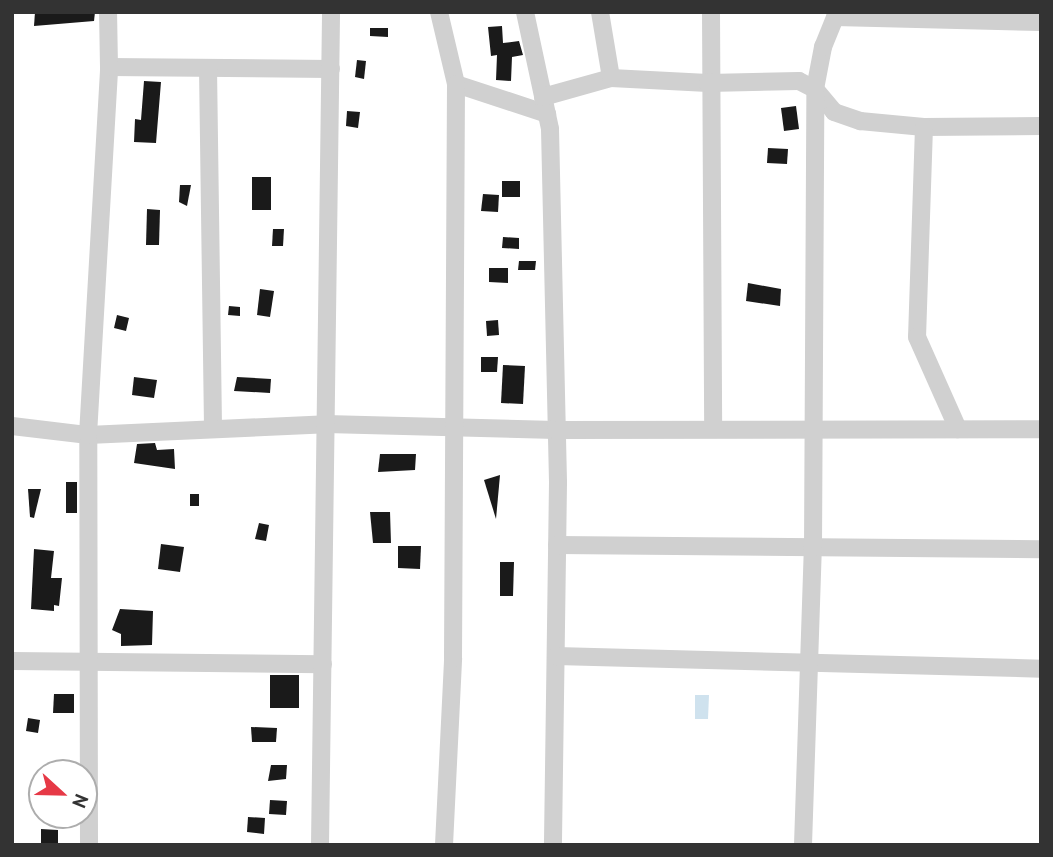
<!DOCTYPE html>
<style>
body{margin:0}
#map{position:relative;width:1053px;height:857px;overflow:hidden;background:#fff;font-family:"PT Sans",sans-serif}
div>[style]{position:absolute}
[style*='--x']{left:calc(var(--x)*1px);top:calc(var(--y)*1px);width:calc(var(--w)*1px);rotate:calc(var(--a)*1deg)}
.water>*{inset:0;background:#cfe2ee}
.building>*{inset:0;background:#1a1a1a}
.minor>*{height:18px;margin:-9px;padding:0 9px;transform-origin:9px;border-radius:9px;background:#d0d0d0}
span{translate:-50% -50%;white-space:nowrap;text-align:center;line-height:1.15;-webkit-text-stroke:7px #fff;paint-order:stroke}
.frame{position:absolute;inset:0;border:14px solid #333;pointer-events:none}
.north{position:absolute;left:28px;top:759px;width:70px;height:70px;box-sizing:border-box;background:#fff;border:2px solid #adadad;border-radius:50%;rotate:112deg;font-size:19px;font-weight:700;line-height:28px;text-align:center;color:#333}
.north::after{content:'';display:block;margin:auto;width:24px;height:32px;background:#e63946;clip-path:polygon(50% 0,100% 100%,50% 72%,0 100%)}
</style>
<div id="map">
<div class="water">
<div style="clip-path:polygon(695px 695px,709px 695px,708px 719px,695px 719px)"></div>
</div>
<div class="building">
<div style="clip-path:polygon(35px 12px,95px 12px,94px 21px,34px 26px)"></div>
<div style="clip-path:polygon(502px 26px,503px 43px,519px 41px,523px 55px,512px 57px,511px 81px,496px 80px,497px 55px,491px 56px,488px 27px)"></div>
<div style="clip-path:polygon(370px 28px,388px 28px,388px 37px,370px 36px)"></div>
<div style="clip-path:polygon(357px 60px,366px 61px,364px 79px,355px 77px)"></div>
<div style="clip-path:polygon(144px 81px,161px 82px,156px 143px,134px 142px,135px 119px,141px 120px)"></div>
<div style="clip-path:polygon(796px 106px,799px 129px,784px 131px,781px 108px)"></div>
<div style="clip-path:polygon(347px 111px,360px 112px,358px 128px,346px 126px)"></div>
<div style="clip-path:polygon(768px 148px,788px 149px,787px 164px,767px 163px)"></div>
<div style="clip-path:polygon(252px 177px,271px 177px,271px 210px,252px 210px)"></div>
<div style="clip-path:polygon(502px 181px,520px 181px,520px 197px,502px 197px)"></div>
<div style="clip-path:polygon(180px 185px,191px 185px,187px 206px,179px 202px)"></div>
<div style="clip-path:polygon(483px 194px,499px 195px,498px 212px,481px 211px)"></div>
<div style="clip-path:polygon(147px 209px,160px 210px,159px 245px,146px 245px)"></div>
<div style="clip-path:polygon(273px 229px,284px 229px,283px 246px,272px 246px)"></div>
<div style="clip-path:polygon(503px 237px,519px 238px,519px 249px,502px 248px)"></div>
<div style="clip-path:polygon(519px 261px,536px 261px,535px 270px,518px 270px)"></div>
<div style="clip-path:polygon(489px 268px,508px 268px,508px 283px,489px 282px)"></div>
<div style="clip-path:polygon(748px 283px,781px 289px,780px 306px,746px 301px)"></div>
<div style="clip-path:polygon(260px 289px,274px 291px,270px 317px,257px 315px)"></div>
<div style="clip-path:polygon(229px 306px,240px 307px,240px 316px,228px 315px)"></div>
<div style="clip-path:polygon(117px 315px,129px 318px,126px 331px,114px 328px)"></div>
<div style="clip-path:polygon(498px 320px,499px 335px,487px 336px,486px 321px)"></div>
<div style="clip-path:polygon(481px 357px,498px 357px,497px 372px,481px 372px)"></div>
<div style="clip-path:polygon(503px 365px,525px 366px,523px 404px,501px 403px)"></div>
<div style="clip-path:polygon(134px 377px,157px 380px,154px 398px,132px 395px)"></div>
<div style="clip-path:polygon(237px 377px,271px 379px,270px 393px,234px 391px)"></div>
<div style="clip-path:polygon(155px 443px,157px 450px,174px 449px,175px 469px,134px 463px,137px 444px)"></div>
<div style="clip-path:polygon(380px 454px,416px 454px,415px 470px,378px 472px)"></div>
<div style="clip-path:polygon(500px 475px,496px 519px,484px 480px)"></div>
<div style="clip-path:polygon(66px 482px,77px 482px,77px 513px,66px 513px)"></div>
<div style="clip-path:polygon(28px 489px,41px 489px,34px 518px,30px 517px)"></div>
<div style="clip-path:polygon(190px 494px,199px 494px,199px 506px,190px 506px)"></div>
<div style="clip-path:polygon(370px 512px,390px 512px,391px 543px,373px 543px)"></div>
<div style="clip-path:polygon(259px 523px,269px 525px,266px 541px,255px 539px)"></div>
<div style="clip-path:polygon(161px 544px,184px 547px,180px 572px,158px 569px)"></div>
<div style="clip-path:polygon(398px 546px,421px 546px,420px 569px,398px 568px)"></div>
<div style="clip-path:polygon(34px 549px,54px 551px,51px 578px,62px 578px,59px 606px,54px 605px,54px 611px,31px 609px)"></div>
<div style="clip-path:polygon(500px 562px,514px 562px,513px 596px,500px 596px)"></div>
<div style="clip-path:polygon(120px 609px,153px 611px,152px 645px,121px 646px,121px 634px,112px 630px)"></div>
<div style="clip-path:polygon(270px 675px,299px 675px,299px 708px,270px 708px)"></div>
<div style="clip-path:polygon(54px 694px,74px 694px,74px 713px,53px 713px)"></div>
<div style="clip-path:polygon(28px 718px,40px 720px,38px 733px,26px 731px)"></div>
<div style="clip-path:polygon(251px 727px,277px 728px,276px 742px,252px 742px)"></div>
<div style="clip-path:polygon(271px 765px,287px 765px,286px 779px,268px 781px)"></div>
<div style="clip-path:polygon(32px 779px,42px 781px,42px 801px,29px 800px)"></div>
<div style="clip-path:polygon(270px 800px,287px 801px,286px 815px,269px 814px)"></div>
<div style="clip-path:polygon(248px 817px,265px 818px,264px 834px,247px 832px)"></div>
<div style="clip-path:polygon(41px 829px,58px 830px,58px 845px,41px 845px)"></div>
</div>
<div class="minor">
<div style="--x:439;--y:12;--w:74;--a:76.7"></div>
<div style="--x:456;--y:84;--w:96;--a:18.2"></div>
<div style="--x:525;--y:12;--w:120;--a:77.9"></div>
<div style="--x:550;--y:129;--w:354;--a:88.7"></div>
<div style="--x:558;--y:483;--w:362;--a:90.8"></div>
<div style="--x:600;--y:12;--w:67;--a:80.5"></div>
<div style="--x:711;--y:12;--w:417;--a:89.7"></div>
<div style="--x:835;--y:17;--w:206;--a:1.4"></div>
<div style="--x:109;--y:67;--w:222;--a:0.5"></div>
<div style="--x:208;--y:68;--w:359;--a:89.2"></div>
<div style="--x:543;--y:97;--w:71;--a:-15.6"></div>
<div style="--x:611;--y:78;--w:97;--a:3"></div>
<div style="--x:708;--y:83;--w:91;--a:-1.3"></div>
<div style="--x:799;--y:81;--w:18;--a:27"></div>
<div style="--x:815;--y:89;--w:30;--a:50"></div>
<div style="--x:834;--y:112;--w:28;--a:19"></div>
<div style="--x:860;--y:121;--w:64;--a:5.4"></div>
<div style="--x:924;--y:127;--w:117;--a:-0.5"></div>
<div style="--x:924;--y:127;--w:210;--a:91.9"></div>
<div style="--x:917;--y:337;--w:101;--a:66"></div>
<div style="--x:12;--y:426;--w:77;--a:6.8"></div>
<div style="--x:88;--y:435;--w:238;--a:-2.6"></div>
<div style="--x:326;--y:424;--w:230;--a:1.5"></div>
<div style="--x:556;--y:430;--w:485;--a:-0.1"></div>
<div style="--x:557;--y:545;--w:484;--a:0.5"></div>
<div style="--x:556;--y:656;--w:485;--a:1.5"></div>
<div style="--x:12;--y:661;--w:311;--a:0.6"></div>
<div style="--x:89;--y:845;--w:410;--a:-90.1"></div>
<div style="--x:88;--y:435;--w:369;--a:-86.7"></div>
<div style="--x:109;--y:67;--w:55;--a:-91"></div>
<div style="--x:320;--y:845;--w:833;--a:-89.24"></div>
<div style="--x:444;--y:845;--w:187;--a:-87.2"></div>
<div style="--x:453;--y:658;--w:574;--a:-89.7"></div>
<div style="--x:803;--y:845;--w:298;--a:-88.1"></div>
<div style="--x:813;--y:547;--w:458;--a:-89.7"></div>
<div style="--x:815;--y:89;--w:43;--a:-79.2"></div>
<div style="--x:823;--y:47;--w:38;--a:-68"></div>
</div>
<div class="frame"></div>
<div class="north">N</div>
</div>
